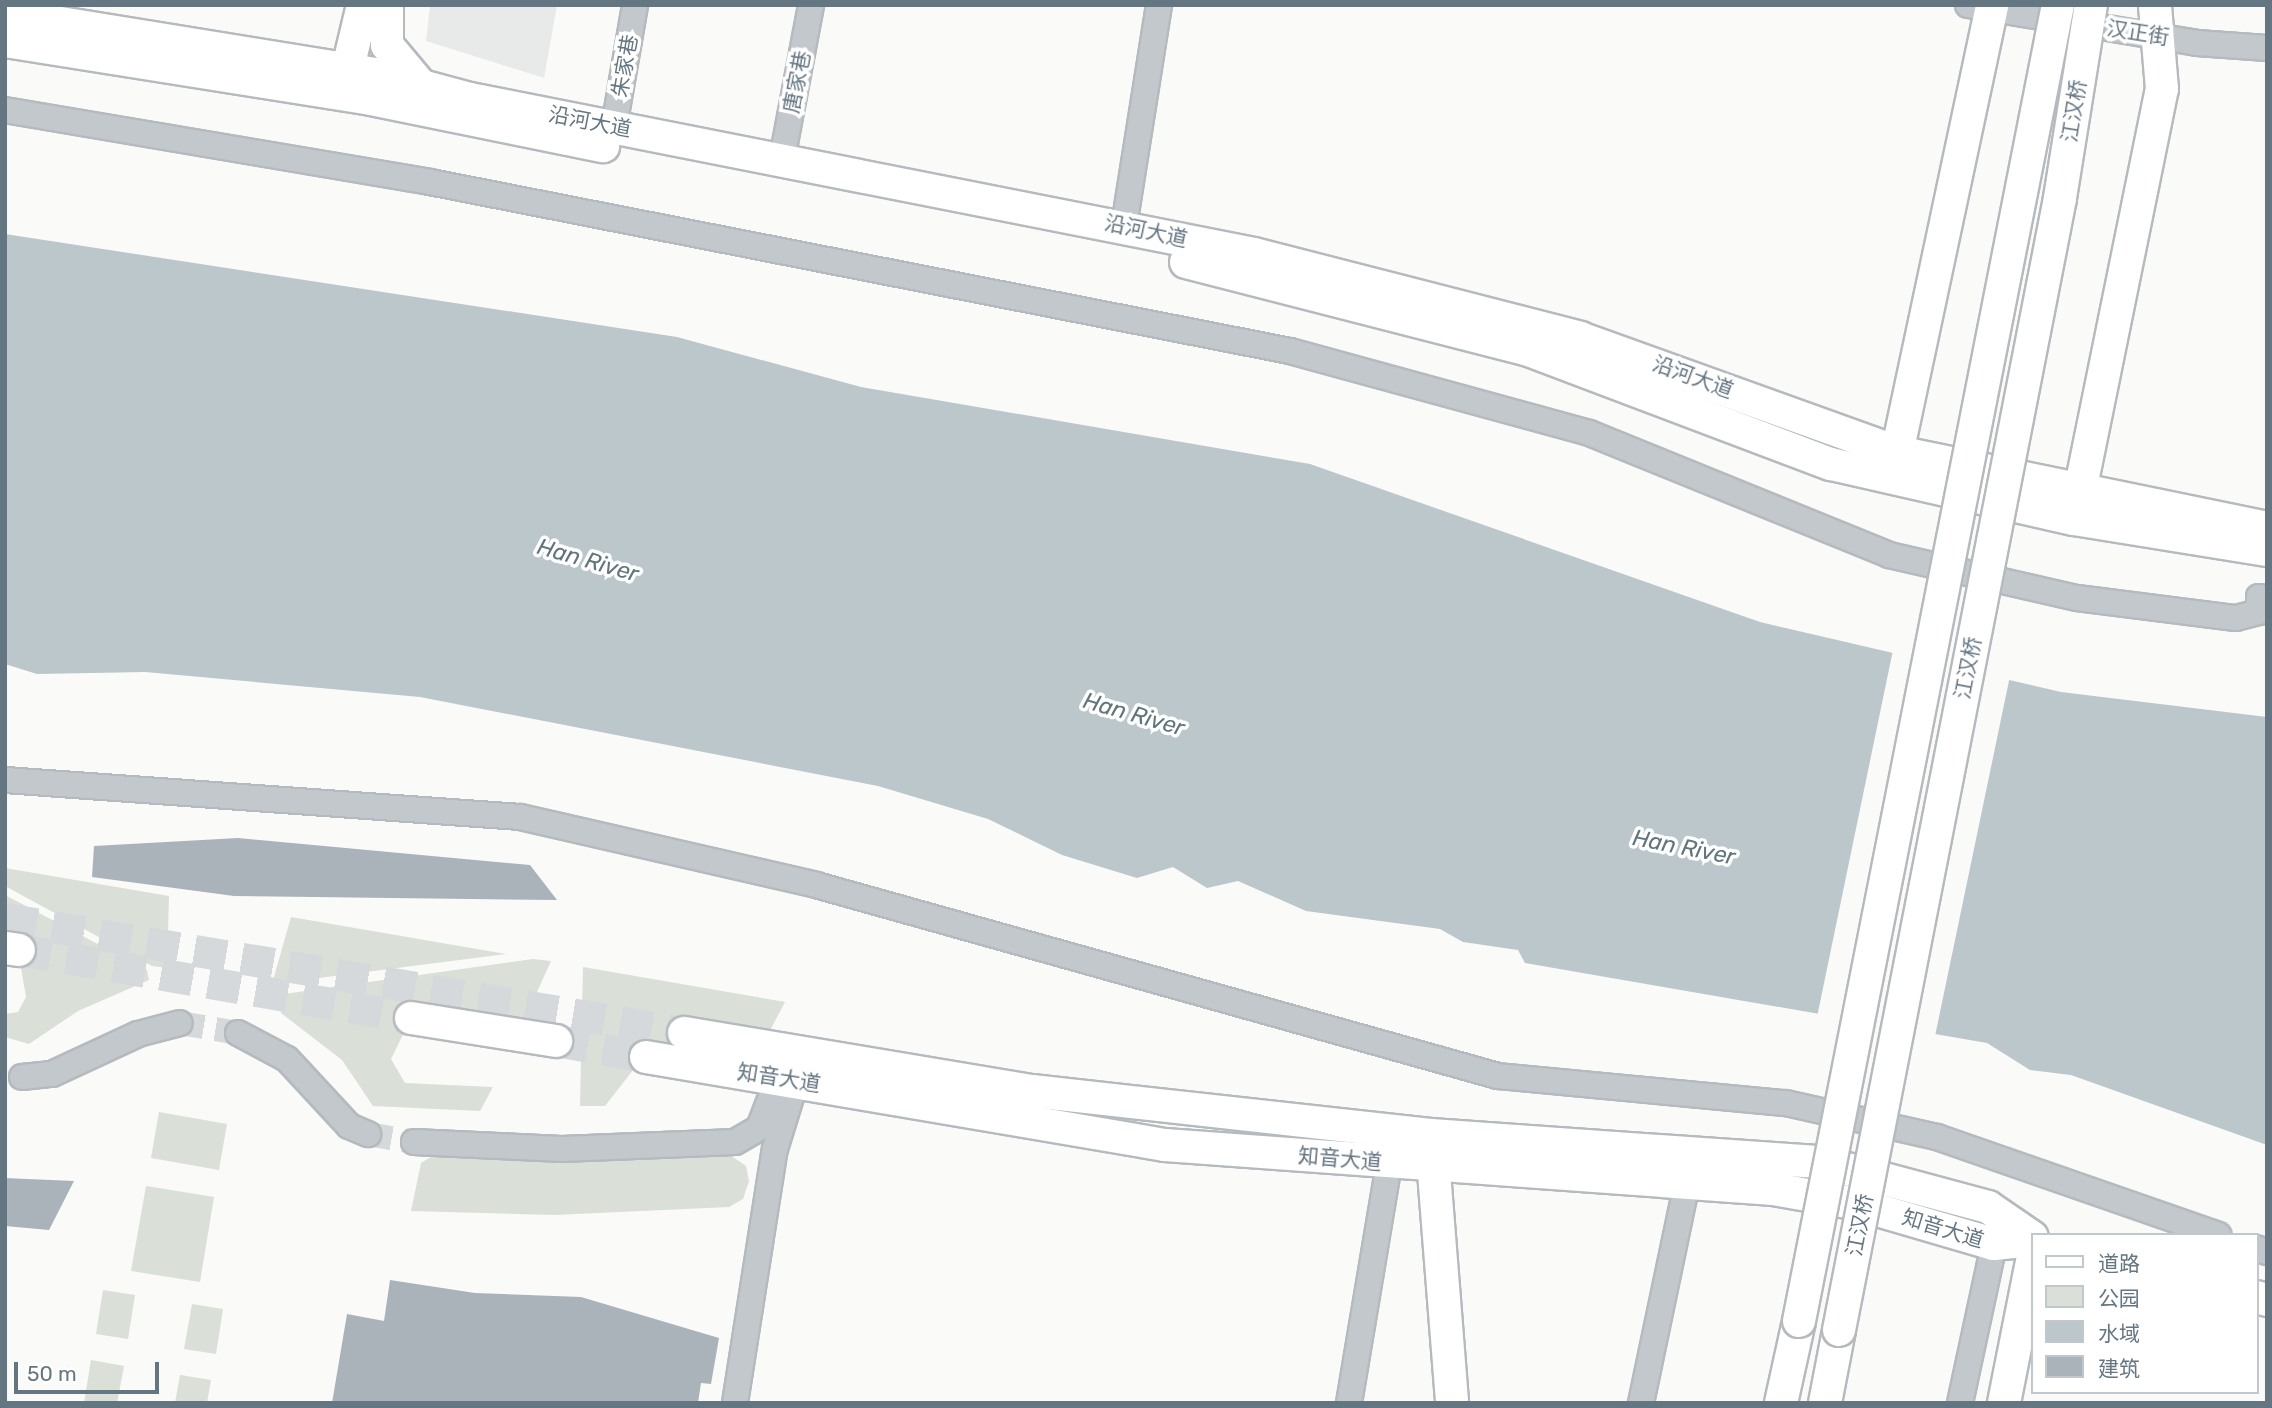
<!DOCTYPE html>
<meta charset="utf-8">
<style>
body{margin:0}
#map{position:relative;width:2272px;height:1408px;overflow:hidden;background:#fafaf8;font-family:Rubik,"Noto Sans SC",sans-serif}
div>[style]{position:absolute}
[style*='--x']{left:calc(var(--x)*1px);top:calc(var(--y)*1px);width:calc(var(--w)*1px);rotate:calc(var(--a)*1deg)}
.built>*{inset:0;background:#e8e9e9}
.green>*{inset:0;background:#dadfd7}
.water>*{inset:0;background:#bbc7cb}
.pier>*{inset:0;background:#fafaf8}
.building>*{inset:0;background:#aab3b9}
.minor-tunnel>*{height:24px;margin-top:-12px;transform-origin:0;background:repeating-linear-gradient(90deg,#d5d9db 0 24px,transparent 0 36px)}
.major-tunnel>*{height:32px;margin-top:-16px;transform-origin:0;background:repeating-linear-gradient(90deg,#d5d9db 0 32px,transparent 0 48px)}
.roads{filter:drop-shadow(2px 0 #b5babe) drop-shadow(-2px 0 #b5babe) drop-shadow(0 2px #b5babe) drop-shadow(0 -2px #b5babe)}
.minor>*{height:24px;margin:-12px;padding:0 12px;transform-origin:12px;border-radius:12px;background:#c3c8cc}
.major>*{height:32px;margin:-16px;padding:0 16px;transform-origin:16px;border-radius:16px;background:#fff}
.bridges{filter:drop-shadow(2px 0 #b5babe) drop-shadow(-2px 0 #b5babe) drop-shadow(0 2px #b5babe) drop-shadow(0 -2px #b5babe)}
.major-bridge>*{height:32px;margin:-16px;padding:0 16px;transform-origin:16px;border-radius:16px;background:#fff}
span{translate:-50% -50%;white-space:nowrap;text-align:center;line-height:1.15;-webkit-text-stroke:7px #fff;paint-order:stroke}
.street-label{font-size:21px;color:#657683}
.water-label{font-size:23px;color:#60757c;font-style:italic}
.frame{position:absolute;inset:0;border:7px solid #657683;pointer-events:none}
.legend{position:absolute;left:2031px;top:1233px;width:228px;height:161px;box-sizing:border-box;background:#fff;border:2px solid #c1c8cd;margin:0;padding:9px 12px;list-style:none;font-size:21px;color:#657683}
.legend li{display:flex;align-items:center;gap:14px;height:35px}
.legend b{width:35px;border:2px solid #c1c8cd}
.scale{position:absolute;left:14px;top:1362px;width:145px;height:32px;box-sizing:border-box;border:4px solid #657683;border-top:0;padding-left:9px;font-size:21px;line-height:24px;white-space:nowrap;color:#657683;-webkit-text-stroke:5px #fff;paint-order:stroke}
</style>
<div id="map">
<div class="built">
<div style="clip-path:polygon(430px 5px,557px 5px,544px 78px,426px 41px)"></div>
</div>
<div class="green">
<div style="clip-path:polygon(5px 868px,169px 896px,167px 968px,152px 966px,5px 886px)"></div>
<div style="clip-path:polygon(5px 895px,147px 970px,149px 980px,78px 1011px,29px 1044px,5px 1037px,5px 1014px,18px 1012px,26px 997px,17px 945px,5px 936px)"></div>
<div style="clip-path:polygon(291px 917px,506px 954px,272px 984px)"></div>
<div style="clip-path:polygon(533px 959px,551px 961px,523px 1023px,414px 1012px,391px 1059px,405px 1083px,493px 1087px,480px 1111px,373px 1106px,342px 1060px,281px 1013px,284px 994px)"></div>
<div style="clip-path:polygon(583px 967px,785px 1002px,767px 1036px,684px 1033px,637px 1065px,605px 1106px,580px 1106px)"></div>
<div style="clip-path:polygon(159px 1112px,227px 1124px,219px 1170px,151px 1158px)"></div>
<div style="clip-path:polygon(730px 1155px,746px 1166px,749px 1181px,743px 1199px,729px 1207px,554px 1215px,411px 1211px,421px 1163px,431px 1157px)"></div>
<div style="clip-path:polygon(146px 1186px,214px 1197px,200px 1282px,131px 1271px)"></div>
<div style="clip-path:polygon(103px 1290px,135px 1295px,128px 1339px,96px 1334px)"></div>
<div style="clip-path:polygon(192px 1304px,223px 1309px,216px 1354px,184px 1349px)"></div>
<div style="clip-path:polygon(91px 1360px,124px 1366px,117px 1403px,84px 1403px)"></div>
<div style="clip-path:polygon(180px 1375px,211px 1380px,207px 1403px,175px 1403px)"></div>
</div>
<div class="water">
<div style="clip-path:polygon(5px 234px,677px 337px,861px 387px,1310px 464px,1760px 622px,2061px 692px,2267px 717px,2267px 1145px,2071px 1075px,2030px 1070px,1987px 1043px,1525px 963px,1518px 950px,1463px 942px,1440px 929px,1306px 911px,1238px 881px,1207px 888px,1173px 867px,1137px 878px,1062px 855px,988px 819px,878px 786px,420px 697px,145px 672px,37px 674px,5px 664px)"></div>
</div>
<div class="pier">
<div style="clip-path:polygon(1893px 650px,2010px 676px,1934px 1041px,1817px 1017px)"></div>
</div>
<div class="building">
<div style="clip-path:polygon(238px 838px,530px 865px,557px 900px,234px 896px,92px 877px,94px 846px)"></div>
<div style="clip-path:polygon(5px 1178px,27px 1179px,74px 1181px,49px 1230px,5px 1226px)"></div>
<div style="clip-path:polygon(390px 1280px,475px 1293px,581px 1297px,719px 1338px,711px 1384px,701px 1383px,698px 1403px,332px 1403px,347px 1314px,384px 1321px)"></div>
</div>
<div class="minor-tunnel">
<div style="--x:180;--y:1023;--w:59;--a:9.8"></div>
<div style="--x:368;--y:1134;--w:47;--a:9.9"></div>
</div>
<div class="major-tunnel">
<div style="--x:5;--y:919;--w:689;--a:9.53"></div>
<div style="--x:19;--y:950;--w:398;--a:9.8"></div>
<div style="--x:556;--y:1041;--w:91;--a:10.1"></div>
</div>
<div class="roads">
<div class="minor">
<div style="--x:1968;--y:5;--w:232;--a:9.4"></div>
<div style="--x:2197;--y:43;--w:70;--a:4.1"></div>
<div style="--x:5;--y:110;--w:431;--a:9.6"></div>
<div style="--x:430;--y:182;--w:876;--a:11.12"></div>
<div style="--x:1290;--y:351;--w:310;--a:15.3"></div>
<div style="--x:1589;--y:433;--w:324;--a:22.1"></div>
<div style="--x:1889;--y:555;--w:193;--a:12.9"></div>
<div style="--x:2077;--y:598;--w:160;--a:7.2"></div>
<div style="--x:2236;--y:618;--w:24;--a:-15"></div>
<div style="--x:2259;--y:612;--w:15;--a:-90"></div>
<div style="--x:2259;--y:597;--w:8;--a:14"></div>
<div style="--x:614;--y:127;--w:124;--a:-80.2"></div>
<div style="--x:782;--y:159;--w:157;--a:-79.3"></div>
<div style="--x:1124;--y:226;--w:224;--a:-81"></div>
<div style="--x:5;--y:780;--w:516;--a:4.11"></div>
<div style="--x:520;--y:817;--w:304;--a:12.9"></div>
<div style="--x:816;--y:885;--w:708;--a:15.65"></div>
<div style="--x:1498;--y:1076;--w:289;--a:5.4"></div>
<div style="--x:1786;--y:1103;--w:155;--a:12.7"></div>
<div style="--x:1937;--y:1137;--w:298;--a:19.2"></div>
<div style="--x:238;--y:1033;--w:55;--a:28"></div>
<div style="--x:287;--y:1059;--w:91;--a:47.2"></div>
<div style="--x:349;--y:1126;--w:21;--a:23"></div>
<div style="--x:22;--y:1077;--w:30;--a:-6"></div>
<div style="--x:52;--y:1074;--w:95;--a:-24.9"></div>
<div style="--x:138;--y:1034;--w:43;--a:-14.7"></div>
<div style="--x:414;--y:1142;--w:148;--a:2.7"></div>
<div style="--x:562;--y:1149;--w:173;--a:-2.3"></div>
<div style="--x:735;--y:1142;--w:28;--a:-30"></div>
<div style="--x:759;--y:1128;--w:67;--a:-69.1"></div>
<div style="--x:2256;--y:1248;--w:12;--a:20"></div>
<div style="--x:735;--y:1403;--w:257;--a:-81.1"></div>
<div style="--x:775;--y:1149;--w:85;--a:-72.8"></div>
<div style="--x:1349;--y:1403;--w:261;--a:-80.5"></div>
<div style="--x:1641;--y:1403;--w:226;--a:-78.2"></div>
<div style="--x:1960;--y:1403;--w:163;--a:-77.9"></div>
</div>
<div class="major">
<div style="--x:387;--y:5;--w:40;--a:90"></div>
<div style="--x:387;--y:45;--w:56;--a:50.1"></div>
<div style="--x:5;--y:14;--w:377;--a:9.2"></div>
<div style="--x:377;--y:74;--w:96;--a:15"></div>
<div style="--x:470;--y:99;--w:799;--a:11.18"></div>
<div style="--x:1254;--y:254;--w:337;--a:14.4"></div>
<div style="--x:1580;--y:338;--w:337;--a:19.8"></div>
<div style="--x:1897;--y:452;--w:378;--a:11.6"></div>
<div style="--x:5;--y:41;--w:371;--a:9"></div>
<div style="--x:371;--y:99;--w:237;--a:11.5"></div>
<div style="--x:343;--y:89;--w:86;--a:-76.6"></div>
<div style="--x:1186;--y:262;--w:351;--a:14.4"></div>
<div style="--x:1526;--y:349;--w:326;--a:20.7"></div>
<div style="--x:1831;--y:464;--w:249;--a:12.8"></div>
<div style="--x:2074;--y:519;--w:195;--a:9.1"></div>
<div style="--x:1893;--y:472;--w:477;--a:-78"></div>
<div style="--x:2076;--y:511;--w:431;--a:-78.5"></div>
<div style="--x:2162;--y:89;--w:84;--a:-94.8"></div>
<div style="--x:5;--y:948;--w:14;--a:8"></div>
<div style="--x:411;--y:1018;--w:147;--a:9"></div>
<div style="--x:684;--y:1033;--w:353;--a:9.5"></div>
<div style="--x:1032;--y:1091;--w:401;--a:6.3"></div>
<div style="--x:1431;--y:1135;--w:391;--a:4"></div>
<div style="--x:1821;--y:1162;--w:173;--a:15.1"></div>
<div style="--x:1988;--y:1207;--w:53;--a:34.3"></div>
<div style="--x:646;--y:1057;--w:526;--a:9.62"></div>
<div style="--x:1165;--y:1145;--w:610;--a:4.14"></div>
<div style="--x:1773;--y:1189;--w:81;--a:9.9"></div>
<div style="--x:1853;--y:1203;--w:147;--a:16.2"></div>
<div style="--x:1994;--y:1244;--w:38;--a:-6"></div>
<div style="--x:1432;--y:1147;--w:257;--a:85.5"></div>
<div style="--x:2256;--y:1297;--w:11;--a:15"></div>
<div style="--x:1781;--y:1403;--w:84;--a:-77.6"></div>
<div style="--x:1825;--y:1403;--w:74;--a:-79.1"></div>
<div style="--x:2004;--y:1403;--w:145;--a:-78.8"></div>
</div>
</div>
<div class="bridges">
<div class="major-bridge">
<div style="--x:1799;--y:1321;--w:1341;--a:-78.87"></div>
<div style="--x:1839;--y:1330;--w:1153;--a:-78.95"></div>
<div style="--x:2060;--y:198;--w:195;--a:-80.9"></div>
</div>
</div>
<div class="street-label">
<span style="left:2138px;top:33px;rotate:9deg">汉正街</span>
<span style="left:625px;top:66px;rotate:-80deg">朱家巷</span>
<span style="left:797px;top:82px;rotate:-79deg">唐家巷</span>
<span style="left:2074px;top:111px;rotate:-81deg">江汉桥</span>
<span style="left:590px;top:122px;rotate:11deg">沿河大道</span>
<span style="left:1146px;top:231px;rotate:12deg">沿河大道</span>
<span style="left:1693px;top:377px;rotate:20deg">沿河大道</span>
<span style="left:1968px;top:668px;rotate:-79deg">江汉桥</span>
<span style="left:779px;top:1078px;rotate:9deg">知音大道</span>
<span style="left:1340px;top:1159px;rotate:5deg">知音大道</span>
<span style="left:1860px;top:1225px;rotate:-79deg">江汉桥</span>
<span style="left:1943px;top:1229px;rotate:17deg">知音大道</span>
</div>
<div class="water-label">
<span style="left:588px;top:560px;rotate:16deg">Han River</span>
<span style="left:1134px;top:714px;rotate:16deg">Han River</span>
<span style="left:1684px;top:847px;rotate:11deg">Han River</span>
</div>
<div class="frame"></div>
<ul class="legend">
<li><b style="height:9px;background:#fff"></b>道路</li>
<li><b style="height:19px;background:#dadfd7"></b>公园</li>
<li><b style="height:19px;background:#bbc7cb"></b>水域</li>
<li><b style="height:19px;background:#aab3b9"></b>建筑</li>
</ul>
<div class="scale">50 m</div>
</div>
